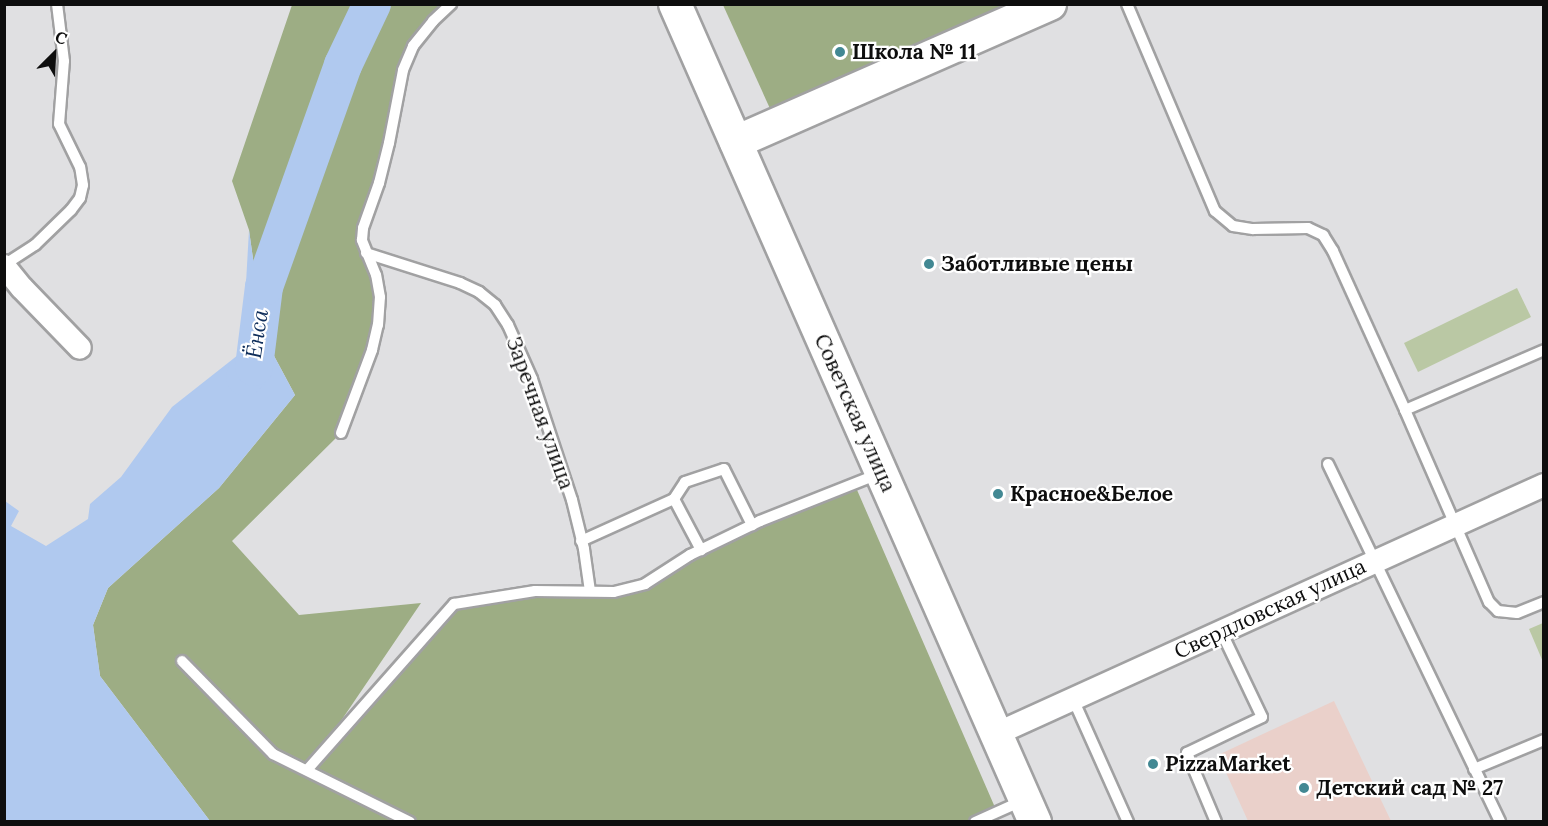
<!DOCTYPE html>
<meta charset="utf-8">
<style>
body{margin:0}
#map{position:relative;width:1548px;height:826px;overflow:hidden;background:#e0e0e2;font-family:Lora,serif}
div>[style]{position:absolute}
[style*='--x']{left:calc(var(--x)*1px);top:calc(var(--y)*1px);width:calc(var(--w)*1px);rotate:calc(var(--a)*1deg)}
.education>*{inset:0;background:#ead0ca}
.green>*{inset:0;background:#bac8a4}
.forest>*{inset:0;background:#9dad84}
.water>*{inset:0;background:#b0c9ef}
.river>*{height:38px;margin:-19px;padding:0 19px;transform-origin:19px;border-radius:19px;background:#b0c9ef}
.roads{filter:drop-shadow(2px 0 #a1a1a2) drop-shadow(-2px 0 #a1a1a2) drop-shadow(0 2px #a1a1a2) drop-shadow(0 -2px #a1a1a2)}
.lane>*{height:10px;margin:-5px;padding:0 5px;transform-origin:5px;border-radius:5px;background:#fff}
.street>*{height:22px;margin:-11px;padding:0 11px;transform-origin:11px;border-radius:11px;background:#fff}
.secondary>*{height:32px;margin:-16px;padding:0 16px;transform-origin:16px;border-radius:16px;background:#fff}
.dots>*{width:16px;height:16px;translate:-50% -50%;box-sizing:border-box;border:3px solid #fff;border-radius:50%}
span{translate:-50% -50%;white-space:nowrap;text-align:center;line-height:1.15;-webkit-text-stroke:4.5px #fff;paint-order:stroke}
.poi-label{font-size:21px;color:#0e0e0e;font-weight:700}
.left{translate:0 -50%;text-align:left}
.street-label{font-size:21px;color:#0e0e0e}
.water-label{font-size:22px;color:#0f2e5b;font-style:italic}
.frame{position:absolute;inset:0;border:6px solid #0e0e0e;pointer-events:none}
.north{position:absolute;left:24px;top:24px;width:60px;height:60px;-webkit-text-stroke:4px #fff;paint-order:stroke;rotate:24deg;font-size:16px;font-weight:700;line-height:24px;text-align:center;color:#0e0e0e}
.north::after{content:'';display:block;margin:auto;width:21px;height:27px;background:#0e0e0e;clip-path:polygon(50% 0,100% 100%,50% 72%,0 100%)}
</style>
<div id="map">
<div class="education">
<div style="clip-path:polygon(1334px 701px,1391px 821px,1248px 821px,1218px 755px)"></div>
</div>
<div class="green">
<div style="clip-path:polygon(1517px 288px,1531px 317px,1418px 372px,1404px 343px)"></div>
<div style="clip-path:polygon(1543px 623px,1543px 662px,1529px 629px)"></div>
</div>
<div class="forest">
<div style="clip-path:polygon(292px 5px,451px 5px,413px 46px,363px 228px,380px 297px,341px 433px,232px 541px,299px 615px,421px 603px,311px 765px,454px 604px,645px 584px,690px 555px,854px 483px,997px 812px,975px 822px,210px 821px,100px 676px,93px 625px,108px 588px,219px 488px,295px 395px,258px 326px,264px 287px,256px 280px,249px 230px,232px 181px)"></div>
<div style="clip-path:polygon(723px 5px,1050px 5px,777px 124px)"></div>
</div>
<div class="water">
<div style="clip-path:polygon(249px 230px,256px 280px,264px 287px,258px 326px,295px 395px,219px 488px,108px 588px,93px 625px,100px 676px,210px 821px,5px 821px,5px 501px,19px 511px,11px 526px,46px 546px,88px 519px,90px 504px,121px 477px,172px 407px,238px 355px,243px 336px)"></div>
</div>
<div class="river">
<div style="--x:245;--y:377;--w:13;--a:-48"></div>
<div style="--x:254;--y:367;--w:81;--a:-82.9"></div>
<div style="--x:264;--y:287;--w:236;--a:-70.4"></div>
<div style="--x:343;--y:65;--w:68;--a:-64.6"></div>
</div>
<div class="roads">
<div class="lane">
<div style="--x:1127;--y:4;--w:225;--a:67"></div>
<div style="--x:1215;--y:211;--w:23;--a:40"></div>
<div style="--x:1233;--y:226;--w:20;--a:9"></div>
<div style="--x:1253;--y:229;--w:55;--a:-1"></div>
<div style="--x:1308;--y:228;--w:17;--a:25"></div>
<div style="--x:1323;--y:235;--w:19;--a:58"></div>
<div style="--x:1333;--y:251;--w:175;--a:65.6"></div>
<div style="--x:1405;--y:410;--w:210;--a:66.4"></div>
<div style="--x:1489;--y:602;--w:13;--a:45"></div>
<div style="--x:1498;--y:611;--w:19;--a:6"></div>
<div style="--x:1517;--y:613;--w:29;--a:-22"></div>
<div style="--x:366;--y:253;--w:99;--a:17.7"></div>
<div style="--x:460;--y:283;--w:21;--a:25"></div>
<div style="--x:479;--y:292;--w:21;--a:39"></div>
<div style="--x:495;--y:305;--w:24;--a:57"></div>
<div style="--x:508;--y:325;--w:59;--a:66"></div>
<div style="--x:532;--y:379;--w:127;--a:71.7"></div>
<div style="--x:572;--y:500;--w:50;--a:76.2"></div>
<div style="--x:584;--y:549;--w:42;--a:81.9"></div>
<div style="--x:4;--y:265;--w:37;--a:-33"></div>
<div style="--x:35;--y:245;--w:50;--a:-44.2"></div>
<div style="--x:71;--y:210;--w:15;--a:-53"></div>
<div style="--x:80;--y:198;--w:13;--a:-77"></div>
<div style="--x:83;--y:185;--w:18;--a:-99"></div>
<div style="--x:80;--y:167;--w:48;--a:-116"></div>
<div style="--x:59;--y:124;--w:63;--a:-85.5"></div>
<div style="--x:64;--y:61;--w:57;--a:-97"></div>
<div style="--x:1405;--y:410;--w:151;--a:-23.3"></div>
<div style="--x:341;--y:433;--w:89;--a:-69.5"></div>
<div style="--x:372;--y:350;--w:26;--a:-77"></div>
<div style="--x:378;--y:325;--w:28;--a:-86"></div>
<div style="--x:380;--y:297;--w:22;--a:-100"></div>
<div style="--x:376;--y:275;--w:38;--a:-112"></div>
<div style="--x:362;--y:240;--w:12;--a:-85"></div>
<div style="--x:363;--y:228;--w:48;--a:-70.4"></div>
<div style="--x:379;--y:183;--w:41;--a:-76"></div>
<div style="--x:389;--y:143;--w:74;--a:-79.1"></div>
<div style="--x:403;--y:70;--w:26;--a:-67"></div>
<div style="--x:413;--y:46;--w:32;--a:-51"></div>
<div style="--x:433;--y:21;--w:25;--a:-43"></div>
<div style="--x:1328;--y:464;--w:397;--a:64.3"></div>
<div style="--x:674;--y:499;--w:58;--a:62.1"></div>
<div style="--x:581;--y:541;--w:102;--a:-24.3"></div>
<div style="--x:674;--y:499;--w:20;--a:-57"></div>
<div style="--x:685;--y:482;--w:41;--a:-18.4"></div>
<div style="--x:724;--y:469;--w:63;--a:63.4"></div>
<div style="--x:182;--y:661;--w:130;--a:45.6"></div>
<div style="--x:273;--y:754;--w:153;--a:26.4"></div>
<div style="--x:1073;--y:699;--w:135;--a:65.9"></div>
<div style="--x:1474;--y:769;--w:76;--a:-22.5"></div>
<div style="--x:307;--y:770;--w:222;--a:-48.5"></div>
<div style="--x:454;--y:604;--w:82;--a:-9.1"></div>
<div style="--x:535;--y:591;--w:79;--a:0.7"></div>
<div style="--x:614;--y:592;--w:32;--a:-14"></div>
<div style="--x:645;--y:584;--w:54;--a:-32.8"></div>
<div style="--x:690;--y:555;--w:78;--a:-25.9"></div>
<div style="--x:760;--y:521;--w:127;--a:-21.7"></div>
<div style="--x:975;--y:822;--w:51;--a:-24.1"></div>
<div style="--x:1216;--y:822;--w:75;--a:-112.8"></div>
<div style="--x:1187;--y:753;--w:83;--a:-25.6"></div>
<div style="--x:1262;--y:717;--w:95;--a:-115.5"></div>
</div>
<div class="street">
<div style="--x:4;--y:266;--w:28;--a:51"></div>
<div style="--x:22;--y:288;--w:83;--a:46"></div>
<div style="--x:996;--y:734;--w:602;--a:-24.44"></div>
</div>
<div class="secondary">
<div style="--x:675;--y:4;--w:894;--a:66.25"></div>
<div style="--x:736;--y:142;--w:343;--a:-23.7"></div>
</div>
</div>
<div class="dots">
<div style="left:840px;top:52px;background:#428893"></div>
<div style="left:929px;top:264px;background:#428893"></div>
<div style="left:998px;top:494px;background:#428893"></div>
<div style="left:1153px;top:764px;background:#428893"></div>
<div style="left:1304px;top:788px;background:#428893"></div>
</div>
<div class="poi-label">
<span class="left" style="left:852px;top:52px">Школа № 11</span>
<span class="left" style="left:941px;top:264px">Заботливые цены</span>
<span class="left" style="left:1010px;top:494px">Красное&amp;Белое</span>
<span class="left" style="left:1165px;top:764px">PizzaMarket</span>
<span class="left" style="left:1316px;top:788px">Детский сад № 27</span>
</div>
<div class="street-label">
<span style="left:540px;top:413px;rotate:70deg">Заречная улица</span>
<span style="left:855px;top:413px;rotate:66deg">Советская улица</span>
<span style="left:1270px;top:609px;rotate:-25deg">Свердловская улица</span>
</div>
<div class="water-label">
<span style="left:257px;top:334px;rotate:-81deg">Ёнса</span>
</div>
<div class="frame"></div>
<div class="north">С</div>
</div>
